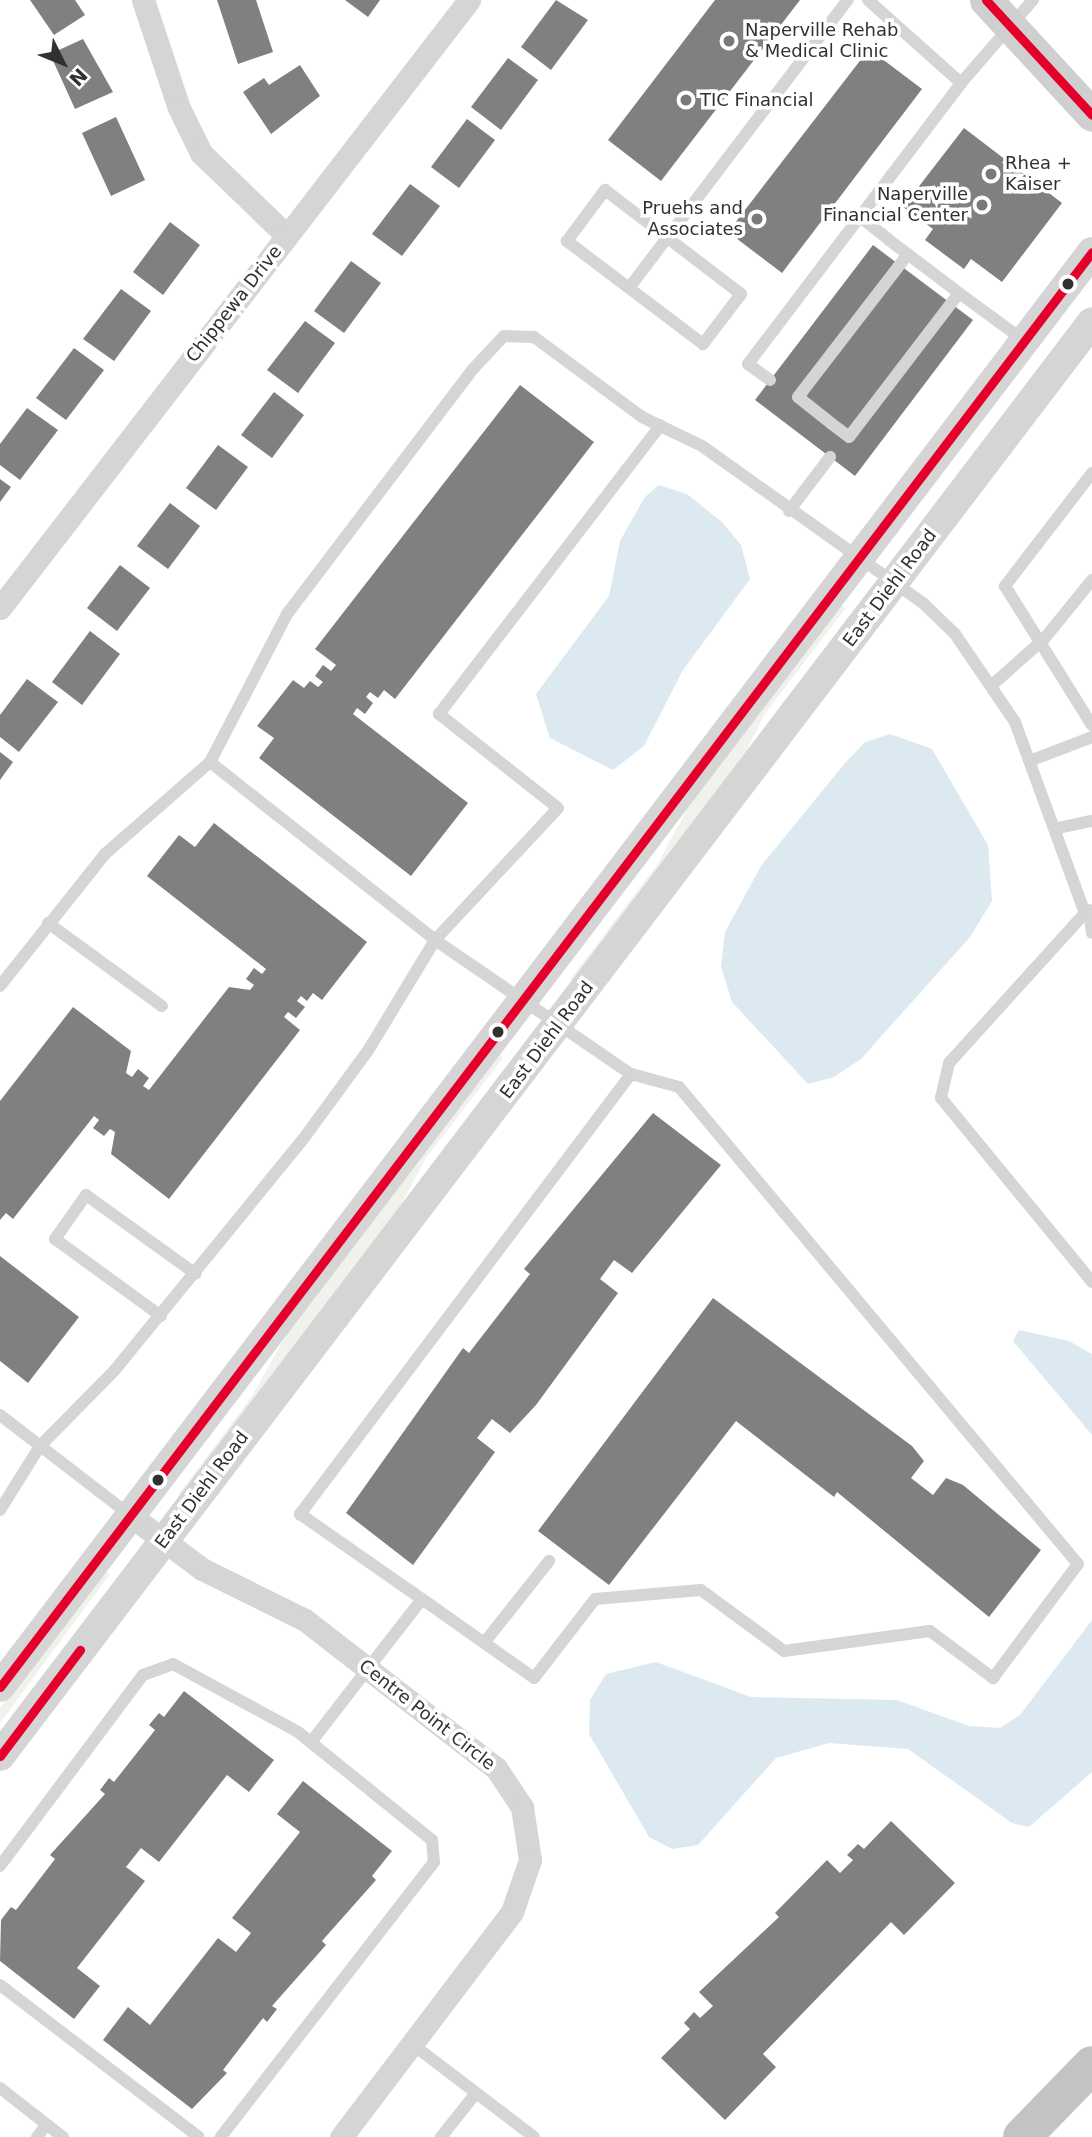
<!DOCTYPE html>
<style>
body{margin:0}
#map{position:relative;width:1092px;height:2137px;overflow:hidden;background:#fff;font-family:"DejaVu Sans",sans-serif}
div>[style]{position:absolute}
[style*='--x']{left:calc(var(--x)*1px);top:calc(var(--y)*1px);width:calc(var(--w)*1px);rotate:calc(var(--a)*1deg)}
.green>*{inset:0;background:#f0f3ec}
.water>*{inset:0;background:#dde9f1}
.building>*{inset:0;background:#808080}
.service>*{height:12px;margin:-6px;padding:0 6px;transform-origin:6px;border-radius:6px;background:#d5d5d5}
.minor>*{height:23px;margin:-11.5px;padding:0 11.5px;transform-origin:11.5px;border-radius:11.5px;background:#d5d5d5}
.tertiary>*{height:30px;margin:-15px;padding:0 15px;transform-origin:15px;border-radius:15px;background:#d5d5d5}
.secondary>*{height:33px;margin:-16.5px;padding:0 16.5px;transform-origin:16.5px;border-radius:16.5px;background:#cfcfcf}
.motorway>*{height:38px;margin:-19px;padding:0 19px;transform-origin:19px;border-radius:19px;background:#c3c3c3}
.service-bridge>*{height:12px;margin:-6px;padding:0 6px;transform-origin:6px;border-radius:6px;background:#d5d5d5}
.bus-1>*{height:9px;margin:-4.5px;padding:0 4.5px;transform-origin:4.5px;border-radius:4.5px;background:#e4002b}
.dots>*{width:19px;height:19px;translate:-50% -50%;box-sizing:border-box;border:4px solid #fff;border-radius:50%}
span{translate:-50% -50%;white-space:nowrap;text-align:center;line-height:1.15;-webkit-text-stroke:7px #fff;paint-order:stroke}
.poi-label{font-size:18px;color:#313131}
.left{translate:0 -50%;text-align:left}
.right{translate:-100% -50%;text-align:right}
.street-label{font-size:18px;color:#313131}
.north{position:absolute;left:28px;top:28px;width:70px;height:70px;-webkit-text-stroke:5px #fff;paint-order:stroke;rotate:133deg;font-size:19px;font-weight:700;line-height:28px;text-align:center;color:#313131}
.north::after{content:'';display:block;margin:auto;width:24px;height:32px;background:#313131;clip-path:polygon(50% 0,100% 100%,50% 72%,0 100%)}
</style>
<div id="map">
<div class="green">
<div style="clip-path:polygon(841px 604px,845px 609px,764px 715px,736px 772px,576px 982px,571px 978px,657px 865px,693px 799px)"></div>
<div style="clip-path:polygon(499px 1054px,503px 1058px,426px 1158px,390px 1225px,183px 1497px,179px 1494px,252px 1396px,291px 1326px)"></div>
<div style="clip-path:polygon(105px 1571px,110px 1574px,0 1723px,0 1708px)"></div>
</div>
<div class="water">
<div style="clip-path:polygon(659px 485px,687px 494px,722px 522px,741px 545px,750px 579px,683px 670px,644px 746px,613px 770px,550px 738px,536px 694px,609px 596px,620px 541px,645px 497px)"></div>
<div style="clip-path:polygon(890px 734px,932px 749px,988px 845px,992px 901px,970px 937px,861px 1059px,834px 1077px,808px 1084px,732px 1002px,721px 967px,725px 932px,761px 866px,845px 763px,865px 742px)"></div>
<div style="clip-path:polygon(1019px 1330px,1069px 1341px,1092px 1354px,1092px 1435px,1013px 1341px)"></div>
<div style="clip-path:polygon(1092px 1620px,1092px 1772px,1029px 1827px,1012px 1823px,908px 1749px,829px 1743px,776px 1758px,698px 1845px,672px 1849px,649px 1837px,589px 1734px,590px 1700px,606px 1674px,656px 1662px,751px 1697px,897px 1700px,969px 1726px,1000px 1728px,1020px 1715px)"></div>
</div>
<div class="building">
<div style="clip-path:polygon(30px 0,75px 0,85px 15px,54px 35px)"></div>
<div style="clip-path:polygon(217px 0,256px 0,273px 52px,238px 64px)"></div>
<div style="clip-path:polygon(345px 0,380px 0,368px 17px)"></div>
<div style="clip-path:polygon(556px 0,588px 20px,551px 70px,521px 47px)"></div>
<div style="clip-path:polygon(715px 0,800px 0,661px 181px,608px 140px)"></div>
<div style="clip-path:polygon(83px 39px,113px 92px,75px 109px,50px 54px)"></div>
<div style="clip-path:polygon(869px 49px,922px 89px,782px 273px,728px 232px)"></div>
<div style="clip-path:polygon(508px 58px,538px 80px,501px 130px,471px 107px)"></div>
<div style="clip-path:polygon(300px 65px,320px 96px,271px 134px,243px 92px,264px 78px,269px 85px)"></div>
<div style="clip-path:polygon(116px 117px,145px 180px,111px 196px,82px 133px)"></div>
<div style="clip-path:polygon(467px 119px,495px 140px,459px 188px,431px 167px)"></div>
<div style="clip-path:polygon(964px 128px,1062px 203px,1002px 282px,971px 259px,964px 269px,925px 240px,933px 229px,903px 207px)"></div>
<div style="clip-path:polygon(410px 184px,440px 206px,402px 256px,372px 234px)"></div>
<div style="clip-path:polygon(170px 222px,200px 245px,163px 295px,133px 272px)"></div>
<div style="clip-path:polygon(873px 245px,973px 320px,855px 476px,755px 400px)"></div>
<div style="clip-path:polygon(351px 261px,381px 283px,344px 333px,314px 311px)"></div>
<div style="clip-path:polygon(121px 289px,151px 311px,114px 361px,83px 339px)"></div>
<div style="clip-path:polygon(305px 321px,335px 343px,298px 393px,267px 370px)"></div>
<div style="clip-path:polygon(74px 348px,104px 370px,66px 420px,36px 398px)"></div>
<div style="clip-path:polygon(520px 385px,594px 442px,395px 699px,384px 690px,378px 698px,370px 692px,366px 697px,373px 703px,365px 714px,357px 708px,353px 714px,468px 803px,411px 876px,259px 758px,274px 738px,257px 726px,293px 680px,304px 688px,310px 681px,318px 687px,323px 682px,315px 676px,323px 665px,331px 671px,336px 665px,315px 649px)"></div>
<div style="clip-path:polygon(274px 392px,304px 415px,272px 458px,241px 435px)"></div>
<div style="clip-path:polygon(27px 408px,58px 430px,20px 480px,0 465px,0 444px)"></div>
<div style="clip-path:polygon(218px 445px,248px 467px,216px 510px,186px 488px)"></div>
<div style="clip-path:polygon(0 479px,11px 487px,0 502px)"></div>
<div style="clip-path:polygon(170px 503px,200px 526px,168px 569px,137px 546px)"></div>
<div style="clip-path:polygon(120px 565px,150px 588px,117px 631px,87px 608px)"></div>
<div style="clip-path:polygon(90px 631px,120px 654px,82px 705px,52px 682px)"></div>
<div style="clip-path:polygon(27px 679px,58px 702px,19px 752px,0 737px,0 715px)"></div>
<div style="clip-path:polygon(0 752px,13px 762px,0 780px)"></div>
<div style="clip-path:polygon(214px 823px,367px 942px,322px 1000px,313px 993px,307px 1001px,301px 996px,297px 1001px,305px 1007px,296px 1018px,288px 1012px,284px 1017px,300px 1030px,169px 1199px,111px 1154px,115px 1132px,110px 1129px,104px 1136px,93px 1128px,99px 1120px,94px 1116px,13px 1219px,6px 1213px,0 1220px,0 1101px,73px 1007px,131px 1051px,126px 1073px,132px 1077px,138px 1069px,149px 1078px,143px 1086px,149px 1090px,229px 987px,250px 990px,254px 985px,246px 979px,254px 968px,262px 974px,266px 969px,147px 876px,179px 835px,195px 847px)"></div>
<div style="clip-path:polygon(653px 1113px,721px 1165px,632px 1273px,614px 1260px,600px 1279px,618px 1293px,536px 1405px,510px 1433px,492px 1419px,477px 1438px,495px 1452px,413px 1565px,346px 1513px,463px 1348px,469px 1353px,530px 1274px,524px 1269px)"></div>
<div style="clip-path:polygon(0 1256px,79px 1317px,28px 1383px,0 1361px)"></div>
<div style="clip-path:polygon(713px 1298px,912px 1446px,924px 1461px,911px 1478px,933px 1495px,946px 1478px,963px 1485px,1041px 1550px,989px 1617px,837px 1492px,834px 1497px,736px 1421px,609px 1585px,538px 1531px)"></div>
<div style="clip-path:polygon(184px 1691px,274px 1760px,249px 1792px,227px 1775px,159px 1862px,141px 1848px,126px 1867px,145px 1881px,77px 1968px,100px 1986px,74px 2019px,0 1961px,1px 1920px,11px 1907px,16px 1910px,55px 1859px,50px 1855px,105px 1794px,100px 1790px,109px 1778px,114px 1782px,155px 1730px,149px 1725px,159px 1713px,164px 1717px)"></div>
<div style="clip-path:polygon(303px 1781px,392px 1851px,372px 1876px,376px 1880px,322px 1941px,326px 1945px,272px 2006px,277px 2009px,267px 2022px,263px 2018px,223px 2070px,227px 2073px,192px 2109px,103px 2040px,128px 2007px,150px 2025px,218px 1938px,236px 1952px,251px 1933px,232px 1918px,300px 1832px,277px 1814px)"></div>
<div style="clip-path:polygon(891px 1821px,955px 1883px,904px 1935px,891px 1922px,763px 2054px,776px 2067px,725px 2120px,661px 2058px,690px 2029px,684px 2023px,694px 2012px,700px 2018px,713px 2006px,699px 1992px,779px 1917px,775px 1913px,827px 1860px,840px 1873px,853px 1860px,847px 1855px,858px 1844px,864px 1849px)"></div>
</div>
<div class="service">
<div style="--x:868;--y:0;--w:125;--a:41.7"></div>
<div style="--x:605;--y:190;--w:171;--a:37.4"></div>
<div style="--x:741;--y:294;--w:63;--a:127.2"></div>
<div style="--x:703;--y:344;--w:171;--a:-142.9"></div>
<div style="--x:567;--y:241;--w:64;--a:-53.3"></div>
<div style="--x:860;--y:217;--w:37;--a:38"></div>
<div style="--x:629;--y:288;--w:362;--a:-52.8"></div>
<div style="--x:770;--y:380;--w:27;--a:-144"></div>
<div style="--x:748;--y:364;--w:353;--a:-52.8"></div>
<div style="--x:961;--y:83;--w:110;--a:-49.1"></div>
<div style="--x:832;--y:424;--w:43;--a:-141.5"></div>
<div style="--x:798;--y:397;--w:180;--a:-52.4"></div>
<div style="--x:849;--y:437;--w:181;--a:-52.6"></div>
<div style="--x:959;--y:293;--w:83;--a:36.2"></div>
<div style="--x:1092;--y:473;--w:143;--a:127.6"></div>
<div style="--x:1005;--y:586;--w:164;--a:58"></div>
<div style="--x:789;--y:511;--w:68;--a:-52.8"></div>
<div style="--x:991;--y:686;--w:71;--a:-41.6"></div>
<div style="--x:1044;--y:639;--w:76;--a:-50.9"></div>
<div style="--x:1032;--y:760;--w:64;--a:-21"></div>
<div style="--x:210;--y:762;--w:167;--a:-62.5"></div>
<div style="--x:287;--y:614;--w:308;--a:-52.8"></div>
<div style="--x:473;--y:369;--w:45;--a:-46.8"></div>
<div style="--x:504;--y:336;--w:30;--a:2"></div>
<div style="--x:534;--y:337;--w:134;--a:36.5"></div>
<div style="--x:642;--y:417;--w:67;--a:25.8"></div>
<div style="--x:702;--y:446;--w:272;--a:35.4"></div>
<div style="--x:924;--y:604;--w:43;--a:44.1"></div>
<div style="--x:955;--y:634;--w:107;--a:55.7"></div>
<div style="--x:1015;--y:722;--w:203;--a:69.9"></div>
<div style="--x:1085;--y:913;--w:202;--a:132.2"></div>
<div style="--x:949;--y:1063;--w:36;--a:103"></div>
<div style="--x:941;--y:1098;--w:238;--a:50.6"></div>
<div style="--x:1058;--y:828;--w:35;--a:-12"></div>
<div style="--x:1089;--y:910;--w:23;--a:83"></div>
<div style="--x:48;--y:923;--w:141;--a:36.1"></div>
<div style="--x:0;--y:986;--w:169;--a:-51.5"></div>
<div style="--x:105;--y:854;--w:140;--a:-41.2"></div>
<div style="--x:210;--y:762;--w:287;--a:38.3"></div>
<div style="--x:435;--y:940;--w:237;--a:34.4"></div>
<div style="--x:631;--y:1074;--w:551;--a:126.95"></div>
<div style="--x:300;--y:1514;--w:149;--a:34.9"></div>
<div style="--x:422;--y:1599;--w:181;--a:127.8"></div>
<div style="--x:161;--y:1316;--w:131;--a:-144"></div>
<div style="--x:55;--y:1239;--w:54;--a:-54.8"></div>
<div style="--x:86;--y:1195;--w:135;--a:35.7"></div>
<div style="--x:0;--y:1415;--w:164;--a:37.6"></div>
<div style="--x:0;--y:1510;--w:75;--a:-58"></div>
<div style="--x:40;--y:1446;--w:105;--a:-45.4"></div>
<div style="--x:114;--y:1371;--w:296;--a:-50.8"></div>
<div style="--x:301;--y:1142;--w:115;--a:-53.8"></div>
<div style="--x:369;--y:1049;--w:127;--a:-58.8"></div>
<div style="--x:435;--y:940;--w:180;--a:-47"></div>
<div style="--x:558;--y:808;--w:152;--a:-141.7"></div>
<div style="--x:439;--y:714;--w:364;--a:-52.5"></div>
<div style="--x:422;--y:1599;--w:137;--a:35.2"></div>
<div style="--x:534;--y:1678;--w:100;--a:-52.3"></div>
<div style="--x:595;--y:1599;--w:106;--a:-4.9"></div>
<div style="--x:701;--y:1590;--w:103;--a:36.3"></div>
<div style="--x:784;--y:1651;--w:147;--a:-7.8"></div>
<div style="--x:930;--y:1631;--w:79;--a:36.7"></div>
<div style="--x:993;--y:1678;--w:142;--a:-53.3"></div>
<div style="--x:1078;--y:1564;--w:622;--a:-129.91"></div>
<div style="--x:679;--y:1087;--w:50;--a:-164.8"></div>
<div style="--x:484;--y:1643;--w:105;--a:-51.6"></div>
<div style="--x:0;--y:1866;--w:239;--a:-53.2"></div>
<div style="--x:143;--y:1675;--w:32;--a:-20"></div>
<div style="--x:173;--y:1664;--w:142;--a:28.5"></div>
<div style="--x:298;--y:1732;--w:172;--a:38.9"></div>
<div style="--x:432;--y:1840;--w:22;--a:85"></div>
<div style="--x:434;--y:1862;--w:348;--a:127.8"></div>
<div style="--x:0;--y:1985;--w:250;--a:37.4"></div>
<div style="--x:412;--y:2044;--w:153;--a:37.3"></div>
<div style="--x:0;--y:2088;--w:80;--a:37.9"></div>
<div style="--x:37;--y:2137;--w:15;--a:-53"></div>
<div style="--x:441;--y:2137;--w:56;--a:-51.5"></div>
</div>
<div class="minor">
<div style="--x:143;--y:0;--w:114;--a:71.6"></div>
<div style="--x:179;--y:108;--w:50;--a:63.9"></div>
<div style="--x:201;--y:153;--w:118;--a:44"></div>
<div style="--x:0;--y:608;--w:768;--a:-52.35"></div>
<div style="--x:131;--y:1516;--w:89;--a:36.7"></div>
<div style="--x:202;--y:1569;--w:115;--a:26.3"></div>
<div style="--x:305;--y:1620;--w:242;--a:37.8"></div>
<div style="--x:496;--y:1768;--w:47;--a:56.3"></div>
<div style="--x:522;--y:1807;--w:54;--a:81.4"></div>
<div style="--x:530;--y:1860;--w:55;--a:109.1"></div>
<div style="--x:512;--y:1912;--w:283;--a:127.2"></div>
</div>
<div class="tertiary">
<div style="--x:0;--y:1687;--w:1803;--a:-52.73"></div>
<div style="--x:0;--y:1756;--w:1802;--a:-52.71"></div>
</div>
<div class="secondary">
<div style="--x:986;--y:0;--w:156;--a:47.3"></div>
</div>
<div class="motorway">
<div style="--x:1022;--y:2137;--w:100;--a:-45.8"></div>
</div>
<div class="service-bridge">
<div style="--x:889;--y:240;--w:88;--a:37.1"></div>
<div style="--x:832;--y:424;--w:21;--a:37"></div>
</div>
<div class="bus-1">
<div style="--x:986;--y:0;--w:156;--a:47.3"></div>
<div style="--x:0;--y:1687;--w:1803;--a:-52.73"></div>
<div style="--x:0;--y:1756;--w:133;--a:-53"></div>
</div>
<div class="dots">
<div style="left:729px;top:41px;background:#797979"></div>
<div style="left:686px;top:100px;background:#797979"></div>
<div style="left:991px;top:174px;background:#797979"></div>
<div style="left:982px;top:205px;background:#797979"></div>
<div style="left:757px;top:219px;background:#797979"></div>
<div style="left:1068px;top:284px;background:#313131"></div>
<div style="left:498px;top:1032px;background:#313131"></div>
<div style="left:158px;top:1480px;background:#313131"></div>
</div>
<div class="poi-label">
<span class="left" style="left:745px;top:41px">Naperville Rehab<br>&amp; Medical Clinic</span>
<span class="left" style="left:700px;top:100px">TIC Financial</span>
<span class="left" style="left:1005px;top:174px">Rhea +<br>Kaiser</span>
<span class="right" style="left:968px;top:205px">Naperville<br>Financial Center</span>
<span class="right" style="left:743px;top:219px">Pruehs and<br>Associates</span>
</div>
<div class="street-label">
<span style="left:234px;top:304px;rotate:-52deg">Chippewa Drive</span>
<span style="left:890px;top:588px;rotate:-53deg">East Diehl Road</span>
<span style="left:547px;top:1040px;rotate:-53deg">East Diehl Road</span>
<span style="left:202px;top:1490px;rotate:-53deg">East Diehl Road</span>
<span style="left:427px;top:1715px;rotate:38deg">Centre Point Circle</span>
</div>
<div class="north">N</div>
</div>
